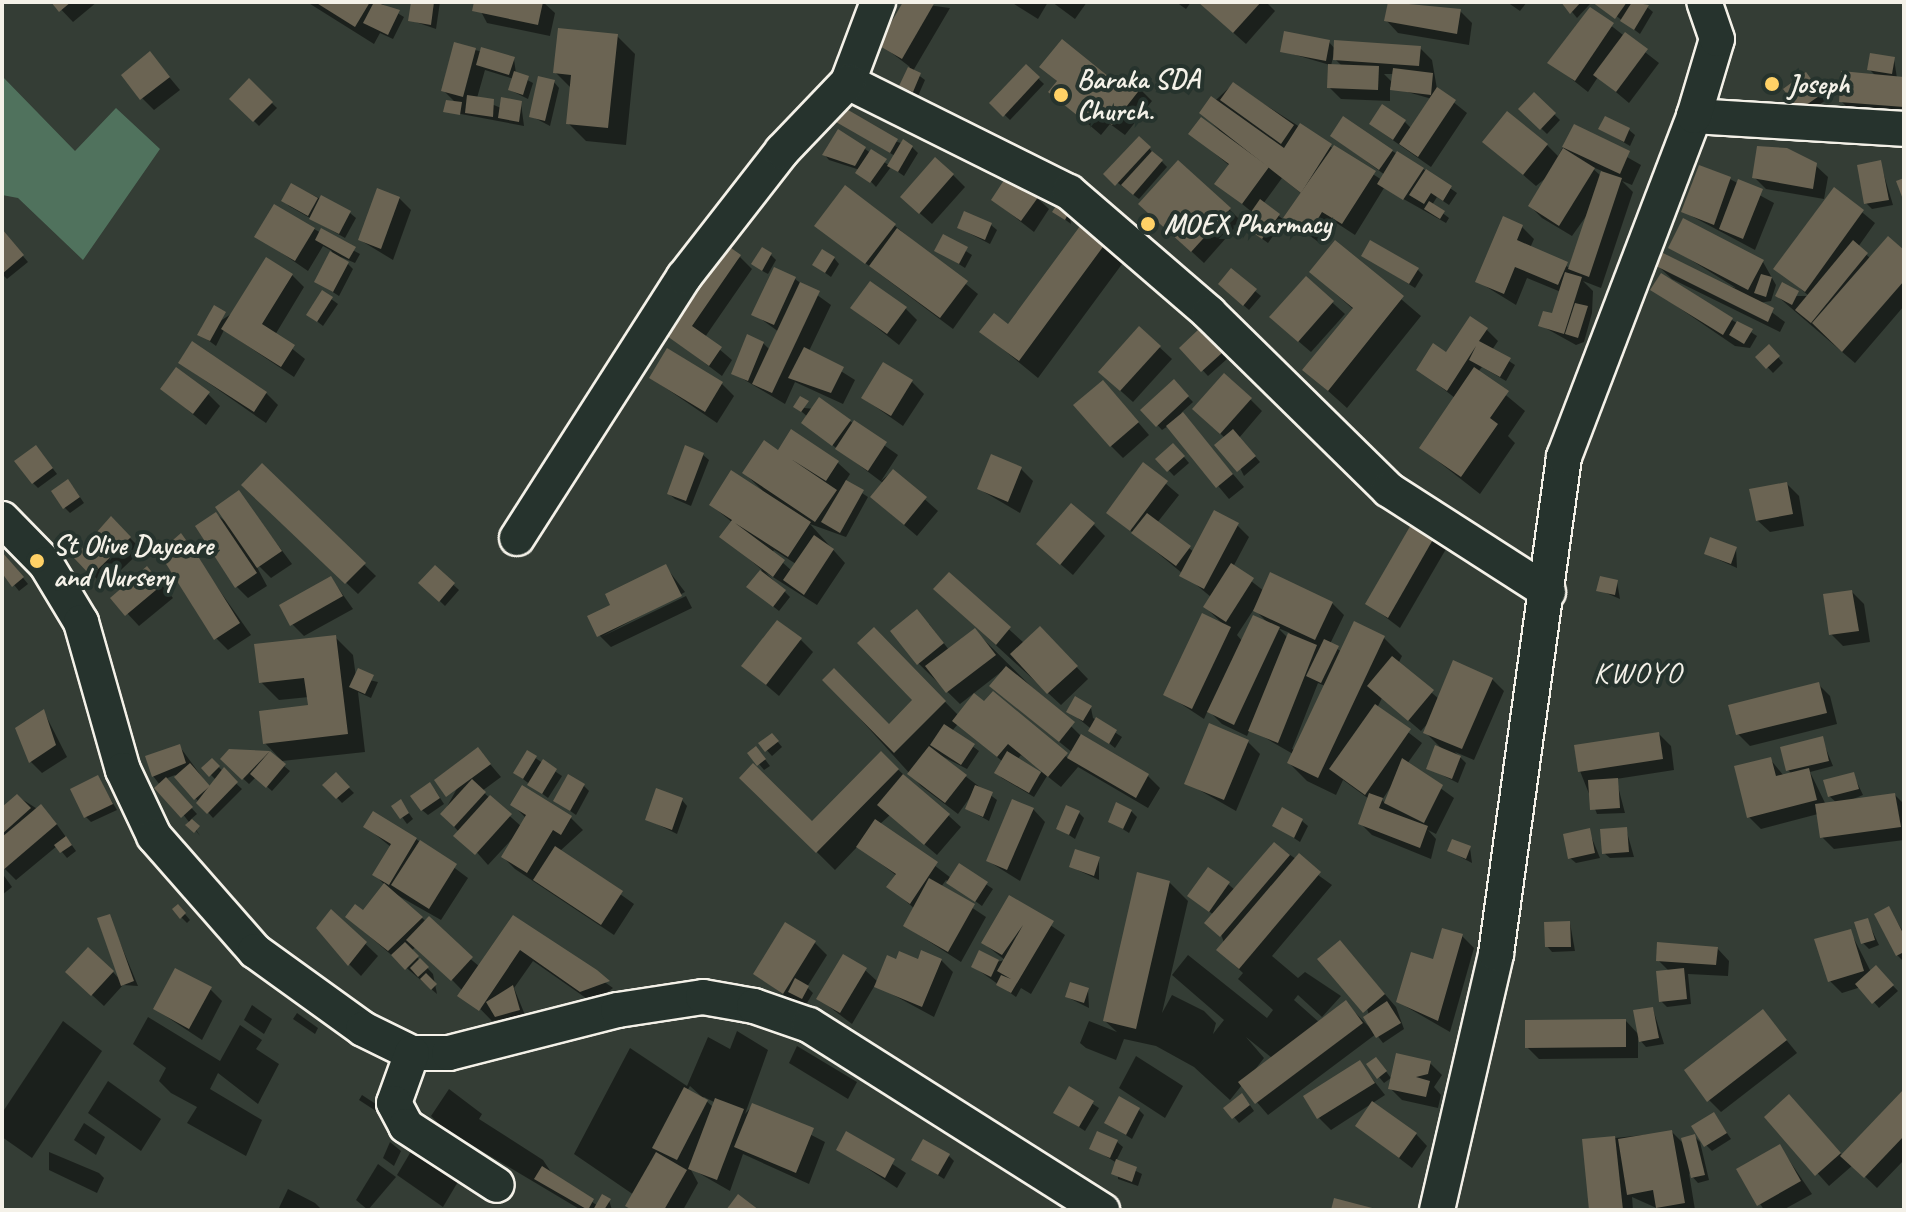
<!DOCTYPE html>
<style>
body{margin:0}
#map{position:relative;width:1906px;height:1212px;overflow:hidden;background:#343d35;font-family:Caveat,sans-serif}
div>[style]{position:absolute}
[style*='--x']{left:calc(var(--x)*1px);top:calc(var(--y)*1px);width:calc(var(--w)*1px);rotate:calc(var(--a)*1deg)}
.green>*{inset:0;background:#50725d}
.shadow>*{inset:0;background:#0007}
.building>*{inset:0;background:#6b6453}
.roads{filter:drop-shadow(2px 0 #f4f1e8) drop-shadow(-2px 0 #f4f1e8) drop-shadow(0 2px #f4f1e8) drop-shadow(0 -2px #f4f1e8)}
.minor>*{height:34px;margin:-17px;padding:0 17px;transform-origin:17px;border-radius:17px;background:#26332d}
.dots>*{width:22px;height:22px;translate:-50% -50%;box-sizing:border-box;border:4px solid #26332d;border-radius:50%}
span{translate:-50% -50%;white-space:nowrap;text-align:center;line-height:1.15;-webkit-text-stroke:8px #26332d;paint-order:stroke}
.poi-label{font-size:28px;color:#f4f1e8;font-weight:700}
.left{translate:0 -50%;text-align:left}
.neighbourhood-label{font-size:30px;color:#f4f1e8;letter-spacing:2px}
.frame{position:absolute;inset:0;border:4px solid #f4f1e8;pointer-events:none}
</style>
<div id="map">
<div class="green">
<div style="clip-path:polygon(2px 76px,75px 151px,116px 108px,160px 149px,83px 260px,18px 198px,2px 195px)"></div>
</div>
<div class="shadow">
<div style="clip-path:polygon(54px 2px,97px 2px,73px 22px)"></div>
<div style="clip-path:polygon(307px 2px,379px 2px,404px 17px,393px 39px,380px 33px,374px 44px)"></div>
<div style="clip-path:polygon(413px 2px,440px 2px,436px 29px,410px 20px)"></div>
<div style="clip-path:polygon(476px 2px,543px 2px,555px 13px,550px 36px,487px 23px)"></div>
<div style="clip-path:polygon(905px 2px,950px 8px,913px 71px,925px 80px,918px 96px,902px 86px,910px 67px,880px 44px)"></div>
<div style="clip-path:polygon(1011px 2px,1048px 2px,1038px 19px)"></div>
<div style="clip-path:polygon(1052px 2px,1087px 2px,1075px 19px)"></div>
<div style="clip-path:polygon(1176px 2px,1191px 2px,1186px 9px)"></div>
<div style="clip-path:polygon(1199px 2px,1266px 2px,1275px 11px,1246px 44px)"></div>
<div style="clip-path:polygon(1390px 2px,1460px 11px,1472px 23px,1469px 45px,1398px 33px,1386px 20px)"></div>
<div style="clip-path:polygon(1507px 2px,1527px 2px,1520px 11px)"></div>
<div style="clip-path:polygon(1564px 2px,1588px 2px,1590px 4px,1577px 18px)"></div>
<div style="clip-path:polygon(1598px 2px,1641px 2px,1653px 12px,1640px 34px)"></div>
<div style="clip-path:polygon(1591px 10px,1659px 63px,1629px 103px,1598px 77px,1588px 92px,1550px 62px)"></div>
<div style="clip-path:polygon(617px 36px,635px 54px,626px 145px,586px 141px,568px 123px,572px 89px,555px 72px)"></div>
<div style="clip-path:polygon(evenodd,1329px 42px,1335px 49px,1420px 48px,1432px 60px,1437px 89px,1467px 113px,1431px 167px,1377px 129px,1405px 122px,1412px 129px,1432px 99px,1390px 87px,1390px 101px,1341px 99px,1329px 87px,1330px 65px,1282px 51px,1329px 42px,1333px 57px,1343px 67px,1331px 66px,1333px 57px,1329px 42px,1384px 74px,1394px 74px,1393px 83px,1384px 74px)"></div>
<div style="clip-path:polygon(475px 50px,514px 59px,516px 74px,533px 83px,528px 99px,510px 90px,514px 79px,485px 70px,477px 98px,501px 108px,521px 103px,524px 126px,445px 111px,457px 104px,443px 90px)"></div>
<div style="clip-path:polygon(150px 54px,180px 90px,154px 110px,142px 98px)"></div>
<div style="clip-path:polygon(1894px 59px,1897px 78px,1904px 79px,1904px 117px,1853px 113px,1841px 101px,1876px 76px,1870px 70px)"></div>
<div style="clip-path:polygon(1026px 67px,1044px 84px,1010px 120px,992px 103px)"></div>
<div style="clip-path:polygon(1042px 67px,1140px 89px,1152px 101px,1125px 135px,1110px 124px,1101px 135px,1051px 92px,1058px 82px)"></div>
<div style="clip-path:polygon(1812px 80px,1826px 100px,1806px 114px,1801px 109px)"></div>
<div style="clip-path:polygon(249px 81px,277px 108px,259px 126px,232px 99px)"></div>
<div style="clip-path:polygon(554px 82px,559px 88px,550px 126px,531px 116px)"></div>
<div style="clip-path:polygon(evenodd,1233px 84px,1382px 180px,1385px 175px,1332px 136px,1392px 151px,1423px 169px,1457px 193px,1449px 205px,1437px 197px,1432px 205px,1449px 218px,1446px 223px,1384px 188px,1355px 235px,1335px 222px,1321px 244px,1286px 218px,1268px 243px,1250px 230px,1253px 213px,1217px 183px,1230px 166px,1191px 134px,1219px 130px,1202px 113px,1233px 84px,1282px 178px,1302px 194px,1284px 220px,1263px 204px,1282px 178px)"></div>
<div style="clip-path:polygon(1534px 95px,1560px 120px,1547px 134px,1521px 109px)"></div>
<div style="clip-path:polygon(838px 121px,912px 147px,918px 153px,904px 176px,891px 167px,876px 187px,860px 170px,829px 160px,824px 154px,865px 149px,890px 166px,895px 156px)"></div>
<div style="clip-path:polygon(evenodd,1574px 127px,1641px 165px,1632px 185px,1622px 181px,1633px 192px,1601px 288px,1583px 281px,1593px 291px,1592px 313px,1584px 342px,1576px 345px,1540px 325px,1553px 316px,1561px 292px,1527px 278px,1516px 305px,1477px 281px,1522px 227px,1534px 239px,1530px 248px,1570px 268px,1589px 212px,1572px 236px,1542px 218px,1530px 206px,1547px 177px,1536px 186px,1485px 142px,1547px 145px,1558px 156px,1574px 127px,1590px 166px,1602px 171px,1601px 176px,1590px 166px)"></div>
<div style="clip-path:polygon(1601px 129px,1629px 130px,1635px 135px,1630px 146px)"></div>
<div style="clip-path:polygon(1139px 138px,1167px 167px,1139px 199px,1106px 174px)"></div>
<div style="clip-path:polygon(1880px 162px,1893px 205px,1872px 209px,1866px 203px)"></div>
<div style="clip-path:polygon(1815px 165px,1828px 177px,1824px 199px,1766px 189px,1754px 177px)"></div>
<div style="clip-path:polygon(953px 175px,965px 187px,932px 224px,914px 208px)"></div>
<div style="clip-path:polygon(1730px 179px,1774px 203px,1755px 250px,1684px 212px)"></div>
<div style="clip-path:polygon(292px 185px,350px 213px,356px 218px,345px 238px,289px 206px,283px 200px)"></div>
<div style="clip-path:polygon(1834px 189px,1875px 223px,1858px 247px,1871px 259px,1904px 251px,1904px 306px,1855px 363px,1777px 296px,1809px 296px,1776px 268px)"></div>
<div style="clip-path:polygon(399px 198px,411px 210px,393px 260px,360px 240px)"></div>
<div style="clip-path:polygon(1037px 198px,1049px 209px,1034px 232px,993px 200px)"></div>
<div style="clip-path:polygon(1229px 209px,1241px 221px,1204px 263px,1153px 216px)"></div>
<div style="clip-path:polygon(1069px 211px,1071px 224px,1055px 212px)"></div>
<div style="clip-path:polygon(894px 225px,978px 294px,953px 329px,816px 226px)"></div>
<div style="clip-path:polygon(991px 225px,997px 230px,990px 244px,959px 228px)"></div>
<div style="clip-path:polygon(314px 229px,360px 254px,355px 263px,341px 257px,353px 269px,339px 296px,317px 282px,332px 251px,323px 246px,308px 271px,257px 236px)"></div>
<div style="clip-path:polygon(2px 231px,28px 262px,7px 279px,2px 274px)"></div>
<div style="clip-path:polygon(944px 237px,972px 255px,965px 268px,937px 250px)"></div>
<div style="clip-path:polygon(1107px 242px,1125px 260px,1038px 378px,982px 332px,1008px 327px)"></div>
<div style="clip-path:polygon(1335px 243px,1421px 316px,1347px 408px,1305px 370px,1354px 310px,1311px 272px)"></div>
<div style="clip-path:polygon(1670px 247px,1763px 262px,1776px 285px,1771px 301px,1759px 303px,1785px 322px,1780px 332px,1672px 279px,1658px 266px,1736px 288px)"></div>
<div style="clip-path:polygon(771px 255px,776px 260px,768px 274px,759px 269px)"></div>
<div style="clip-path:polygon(1363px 255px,1418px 270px,1423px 275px,1415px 288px)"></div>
<div style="clip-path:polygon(740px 257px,752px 269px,705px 337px,732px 360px,722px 376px,662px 331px)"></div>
<div style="clip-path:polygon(834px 258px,839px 264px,831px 277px,814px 265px)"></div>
<div style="clip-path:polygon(292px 275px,304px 287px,275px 335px,305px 359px,294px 377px,224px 330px,216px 346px,200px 334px)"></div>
<div style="clip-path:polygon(795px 279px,831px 305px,809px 351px,855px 380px,843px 404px,795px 382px,785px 404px,733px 373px,763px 343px,770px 350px,779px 332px,754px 314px)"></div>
<div style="clip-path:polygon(1306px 279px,1345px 314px,1311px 352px,1284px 329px)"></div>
<div style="clip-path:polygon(1226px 290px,1255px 291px,1261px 296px,1249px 310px)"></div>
<div style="clip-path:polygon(1653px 290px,1732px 320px,1757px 336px,1750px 348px,1735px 346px)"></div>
<div style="clip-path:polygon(323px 293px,338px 304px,323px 326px,309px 315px)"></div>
<div style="clip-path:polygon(852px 308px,905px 308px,917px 320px,899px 345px)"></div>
<div style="clip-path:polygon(1140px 329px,1172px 359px,1133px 402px,1113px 384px)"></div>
<div style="clip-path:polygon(1486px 329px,1498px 341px,1492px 350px,1515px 365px,1506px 381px,1482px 367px,1478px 372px,1525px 411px,1508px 436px,1515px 443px,1480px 494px,1421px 448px,1455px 398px,1419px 370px)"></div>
<div style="clip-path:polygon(1200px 330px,1227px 359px,1208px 376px,1182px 348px)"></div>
<div style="clip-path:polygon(1769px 347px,1783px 363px,1773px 373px,1758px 357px)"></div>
<div style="clip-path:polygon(180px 363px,266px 393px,278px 405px,266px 423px)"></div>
<div style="clip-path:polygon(651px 378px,722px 384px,734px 396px,717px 423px)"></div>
<div style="clip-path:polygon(912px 382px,924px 394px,903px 426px,863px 398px)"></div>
<div style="clip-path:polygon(1174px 382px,1193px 402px,1181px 413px,1244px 487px,1229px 499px,1168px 426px,1162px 430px,1143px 410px)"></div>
<div style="clip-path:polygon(162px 389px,208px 394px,220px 406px,206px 425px)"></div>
<div style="clip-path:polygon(1114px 394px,1149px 435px,1123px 458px,1111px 446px)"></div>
<div style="clip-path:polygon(1250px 399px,1262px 411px,1239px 438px,1260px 462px,1244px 476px,1225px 438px,1195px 409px)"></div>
<div style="clip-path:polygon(820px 400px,898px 455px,881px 481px,893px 471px,938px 511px,917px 536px,884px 508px,883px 483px,803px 423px,808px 417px,796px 407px,814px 409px)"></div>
<div style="clip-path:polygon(1179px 451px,1189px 463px,1174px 476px,1158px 459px)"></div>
<div style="clip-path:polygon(41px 453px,57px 474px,38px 488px,33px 483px)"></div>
<div style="clip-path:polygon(evenodd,779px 453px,838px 463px,850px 474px,845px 482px,868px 497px,846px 537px,810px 524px,845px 563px,817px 605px,765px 572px,790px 597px,779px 611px,749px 587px,762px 570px,722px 536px,733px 523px,711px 505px,762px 490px,744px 473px,779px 453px,774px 550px,796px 564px,792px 571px,772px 553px,774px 550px)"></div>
<div style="clip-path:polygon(703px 455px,709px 460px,691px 506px,675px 499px,669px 494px)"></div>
<div style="clip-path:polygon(evenodd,1144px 465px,1179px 495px,1157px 523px,1194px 552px,1237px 525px,1249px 537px,1233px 567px,1264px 591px,1332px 603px,1344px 615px,1330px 644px,1342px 652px,1384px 638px,1402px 656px,1398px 664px,1439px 699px,1492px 679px,1504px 691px,1474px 760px,1455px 752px,1466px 763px,1458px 783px,1428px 768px,1444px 751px,1425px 732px,1428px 723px,1421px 731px,1382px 698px,1377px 708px,1422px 743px,1407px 764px,1454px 798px,1436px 834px,1428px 830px,1436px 839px,1431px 859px,1372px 835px,1360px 823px,1369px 799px,1343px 780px,1336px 795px,1307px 781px,1289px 763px,1293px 754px,1250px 729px,1247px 736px,1222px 724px,1208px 710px,1204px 719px,1166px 694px,1224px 625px,1205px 607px,1211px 597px,1108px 512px,1144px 465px,1254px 609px,1268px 623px,1243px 642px,1237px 635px,1254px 609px,1144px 465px,1278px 628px,1290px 633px,1288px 638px,1278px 628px,1144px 465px,1318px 683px,1325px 686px,1295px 750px,1292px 749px,1318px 683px,1144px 465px,1390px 788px,1392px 789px,1386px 804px,1382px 800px,1390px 788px)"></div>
<div style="clip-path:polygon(262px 466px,376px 576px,358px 594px,244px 485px)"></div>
<div style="clip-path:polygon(1021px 469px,1033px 481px,1020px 513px,979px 489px)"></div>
<div style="clip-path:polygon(1787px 484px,1799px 496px,1804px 526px,1770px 532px,1757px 520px)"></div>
<div style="clip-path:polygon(73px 487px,84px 503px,70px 513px,64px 507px)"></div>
<div style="clip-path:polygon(239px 493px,292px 564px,271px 578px,253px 560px,267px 586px,248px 598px,236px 586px,216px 514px,230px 525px)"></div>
<div style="clip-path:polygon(111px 519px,142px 550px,104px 586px,76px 558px)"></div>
<div style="clip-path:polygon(1094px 525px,1105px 536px,1073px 575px,1051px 556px)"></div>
<div style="clip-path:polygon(181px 536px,251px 635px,228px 650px,216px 638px,175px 540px)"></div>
<div style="clip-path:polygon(1434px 538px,1446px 549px,1400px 628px,1367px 603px)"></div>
<div style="clip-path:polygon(1736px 548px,1737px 568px,1706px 554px)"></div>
<div style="clip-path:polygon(2px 552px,28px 584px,19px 591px,2px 570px)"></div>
<div style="clip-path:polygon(666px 567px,685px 592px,601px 637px,686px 596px,692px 608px,611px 647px,599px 635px,613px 606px)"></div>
<div style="clip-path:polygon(435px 568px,459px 590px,445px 606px,421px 583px)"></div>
<div style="clip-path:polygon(949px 575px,1024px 643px,1040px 629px,1088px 679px,1061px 705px,948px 601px)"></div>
<div style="clip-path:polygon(331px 578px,353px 609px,304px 636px,292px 624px)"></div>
<div style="clip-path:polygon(158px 581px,173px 598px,139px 626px,113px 598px)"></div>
<div style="clip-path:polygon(1617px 582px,1620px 599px,1599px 590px)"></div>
<div style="clip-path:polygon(1852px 592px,1864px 604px,1870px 642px,1843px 646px,1831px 634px)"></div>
<div style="clip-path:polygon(evenodd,929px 624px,949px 650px,975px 631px,1083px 738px,1148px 776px,1160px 788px,1148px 808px,1078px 767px,1061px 787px,1047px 776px,1034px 797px,1002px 778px,996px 773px,1003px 762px,958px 724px,952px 731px,979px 751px,967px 769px,932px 751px,997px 800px,989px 821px,967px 809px,971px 796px,958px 814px,921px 786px,825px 680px,889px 727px,915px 700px,874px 630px,959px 716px,1070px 758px,1073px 753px,1004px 697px,1001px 672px,960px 704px,918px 663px,929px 624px,1021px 755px,1042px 771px,1040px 774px,1017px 760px,1021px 755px)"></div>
<div style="clip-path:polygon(335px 637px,353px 655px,356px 677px,378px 682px,371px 698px,358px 692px,365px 752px,282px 761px,265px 743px,310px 707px,309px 697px,279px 700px,261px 682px)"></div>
<div style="clip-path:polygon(801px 640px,813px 652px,779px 696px,744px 666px)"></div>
<div style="clip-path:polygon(1818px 684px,1830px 696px,1837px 724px,1750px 746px,1738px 734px)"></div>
<div style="clip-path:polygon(1091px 708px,1093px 718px,1122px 737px,1115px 748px,1069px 711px)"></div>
<div style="clip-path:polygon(44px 712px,67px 757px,42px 773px,31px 762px)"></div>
<div style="clip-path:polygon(1659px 734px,1671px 746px,1674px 770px,1616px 779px,1625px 813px,1597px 814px,1580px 771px)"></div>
<div style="clip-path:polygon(772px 735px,782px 747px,772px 756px,761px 744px)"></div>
<div style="clip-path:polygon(1822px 739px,1833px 766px,1810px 772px,1826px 805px,1837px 803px,1829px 796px,1853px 774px,1863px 795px,1846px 802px,1895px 795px,1904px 804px,1904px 840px,1834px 849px,1822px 837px,1818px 814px,1761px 829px,1749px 817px,1770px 759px,1784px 776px,1792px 774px,1788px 770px)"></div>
<div style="clip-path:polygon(1248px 742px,1260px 754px,1236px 811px,1187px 783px)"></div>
<div style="clip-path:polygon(180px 747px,210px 788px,216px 780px,204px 768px,212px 761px,242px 789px,213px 818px,175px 775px,165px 779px,197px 814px,190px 820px,200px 836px,153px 776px)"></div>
<div style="clip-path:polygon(478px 750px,501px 777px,482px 791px,522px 827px,525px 817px,513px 805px,571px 818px,583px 830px,560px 851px,634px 904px,614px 935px,515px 869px,503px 857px,512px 839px,488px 865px,443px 814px)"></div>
<div style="clip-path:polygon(268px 753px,290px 771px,272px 791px,256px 777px,249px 784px,222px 759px)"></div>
<div style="clip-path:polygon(528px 753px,562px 776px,548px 798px,515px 773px)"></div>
<div style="clip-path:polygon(750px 753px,761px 754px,770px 766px,764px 770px)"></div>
<div style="clip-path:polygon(881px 754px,961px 827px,937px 855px,890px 815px,880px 824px,951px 878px,959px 866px,993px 889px,982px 906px,946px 880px,941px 887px,986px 917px,961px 962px,905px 926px,915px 909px,889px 887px,897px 876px,858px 846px,835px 870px,742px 778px,812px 824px)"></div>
<div style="clip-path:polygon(336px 775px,354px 793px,342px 803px,325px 785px)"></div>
<div style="clip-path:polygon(98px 778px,117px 810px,91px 822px,86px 817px)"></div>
<div style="clip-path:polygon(583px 785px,589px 791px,576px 815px,556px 801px)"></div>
<div style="clip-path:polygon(435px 790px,444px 804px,428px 815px,422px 810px)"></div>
<div style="clip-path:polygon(17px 796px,53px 819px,76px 851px,67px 858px,57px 846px,16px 880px,2px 866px,2px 810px)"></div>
<div style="clip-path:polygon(682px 800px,687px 806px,677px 834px,647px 819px)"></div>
<div style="clip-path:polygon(401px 802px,413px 819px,407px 824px,394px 806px)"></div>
<div style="clip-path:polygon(1033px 809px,1045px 822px,1020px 881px,988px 861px)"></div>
<div style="clip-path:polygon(1131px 811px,1137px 817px,1129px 833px,1110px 821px)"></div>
<div style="clip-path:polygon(1078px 812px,1084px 818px,1075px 839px,1058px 828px)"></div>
<div style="clip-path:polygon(1302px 821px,1308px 826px,1300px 842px,1274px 825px)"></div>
<div style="clip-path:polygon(366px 827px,416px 839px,468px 878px,441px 920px,390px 891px,480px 967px,514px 918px,613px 988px,593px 1003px,533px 961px,514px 988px,525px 1015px,492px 1021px,418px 945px,411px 951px,433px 974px,437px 994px,347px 917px,363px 913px,385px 885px,375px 875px,391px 847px)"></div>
<div style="clip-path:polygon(1626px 829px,1634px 857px,1610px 858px,1604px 853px)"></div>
<div style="clip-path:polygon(1589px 831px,1600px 858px,1576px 863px,1570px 858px)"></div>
<div style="clip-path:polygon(evenodd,1275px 844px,1332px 885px,1272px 956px,1298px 978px,1305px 972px,1341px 996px,1322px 1017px,1298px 995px,1294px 1000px,1320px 1023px,1346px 1003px,1374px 1032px,1351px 955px,1396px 1007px,1404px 1029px,1383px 1043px,1376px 1034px,1268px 1115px,1242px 1085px,1230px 1100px,1194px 1067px,1156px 1046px,1124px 1039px,1116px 1060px,1086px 1048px,1080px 1043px,1089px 1021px,1117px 1032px,1105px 1021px,1169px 882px,1188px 901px,1162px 1013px,1172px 995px,1204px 1011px,1216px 1023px,1213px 1034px,1224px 1020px,1172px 975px,1188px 955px,1267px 1018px,1273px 1010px,1238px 979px,1243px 973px,1231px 962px,1214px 915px,1195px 901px,1228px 884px,1235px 890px,1275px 844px,1246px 1037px,1272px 1058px,1254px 1071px,1264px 1058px,1246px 1037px)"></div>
<div style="clip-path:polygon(1470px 848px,1472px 863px,1449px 851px)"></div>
<div style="clip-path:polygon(1099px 859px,1099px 880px,1071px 867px)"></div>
<div style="clip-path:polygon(2px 873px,12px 887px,2px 895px)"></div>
<div style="clip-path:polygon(1010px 898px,1065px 935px,1031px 994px,1021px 988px,1016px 997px,974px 967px,1005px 960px,983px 943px)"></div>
<div style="clip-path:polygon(178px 906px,190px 920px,187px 923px,174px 910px)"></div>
<div style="clip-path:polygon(1889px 909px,1904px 933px,1903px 961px,1897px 955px)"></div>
<div style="clip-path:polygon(332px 912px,378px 956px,361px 976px,349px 964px)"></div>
<div style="clip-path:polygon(109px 916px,138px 986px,123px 985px,104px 1006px,80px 984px,113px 972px,121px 981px)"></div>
<div style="clip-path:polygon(1867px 920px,1879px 945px,1869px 949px,1863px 943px)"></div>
<div style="clip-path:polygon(1570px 923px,1575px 951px,1552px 952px,1547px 946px)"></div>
<div style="clip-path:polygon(1850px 931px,1871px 972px,1876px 968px,1898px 991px,1879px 1008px,1861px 987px,1842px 993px,1830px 981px)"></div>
<div style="clip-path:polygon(1462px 936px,1474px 948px,1450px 1032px,1398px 1002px)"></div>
<div style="clip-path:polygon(815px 943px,827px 955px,807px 987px,813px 993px,807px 1003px,796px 1004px,755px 974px)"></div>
<div style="clip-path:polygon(1717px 948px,1729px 961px,1728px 976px,1688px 974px,1691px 1004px,1667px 1007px,1661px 1001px,1670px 972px,1658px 960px)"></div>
<div style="clip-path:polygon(941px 960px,953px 972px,934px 1017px,875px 985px,852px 1024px,819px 999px,865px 970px,878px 982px,897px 961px)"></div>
<div style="clip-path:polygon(210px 989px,222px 1001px,202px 1040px,155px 1009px)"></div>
<div style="clip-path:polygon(1088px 990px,1089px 1008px,1067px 997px)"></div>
<div style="clip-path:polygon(252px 1005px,272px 1019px,264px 1034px,244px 1020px)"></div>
<div style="clip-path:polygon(1653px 1009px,1664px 1044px,1646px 1047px,1638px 1038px,1638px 1058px,1539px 1059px,1527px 1047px,1626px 1021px,1639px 1035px)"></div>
<div style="clip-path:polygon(1763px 1012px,1797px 1053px,1721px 1112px,1709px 1100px)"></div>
<div style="clip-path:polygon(297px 1013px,318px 1028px,315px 1034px,293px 1019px)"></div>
<div style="clip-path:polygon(148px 1017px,220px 1061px,240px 1025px,262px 1040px,256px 1049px,279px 1064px,258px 1104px,218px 1073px,210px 1089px,262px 1120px,246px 1156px,187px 1123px,197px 1107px,171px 1093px,159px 1081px,166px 1068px,133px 1044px)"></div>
<div style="clip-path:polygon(63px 1021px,102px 1051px,32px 1158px,2px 1137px,2px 1113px)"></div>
<div style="clip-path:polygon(evenodd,737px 1031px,768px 1050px,745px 1114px,753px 1105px,825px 1142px,809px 1184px,743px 1154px,730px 1191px,690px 1168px,698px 1183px,683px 1210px,632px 1210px,634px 1195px,574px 1154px,630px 1048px,687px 1086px,708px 1037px,730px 1049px,737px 1031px,690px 1086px,702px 1097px,687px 1091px,690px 1086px,737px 1031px,704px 1097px,716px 1103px,714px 1108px,703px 1098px,704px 1097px)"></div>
<div style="clip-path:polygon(797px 1046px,857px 1082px,848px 1099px,789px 1063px)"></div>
<div style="clip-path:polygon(1136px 1056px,1183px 1086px,1165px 1118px,1119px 1088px)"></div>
<div style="clip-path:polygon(1360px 1063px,1385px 1095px,1331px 1130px,1319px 1118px)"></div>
<div style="clip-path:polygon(1430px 1063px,1442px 1075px,1434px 1087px,1441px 1095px,1438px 1108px,1402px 1100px,1390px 1088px)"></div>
<div style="clip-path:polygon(1381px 1065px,1391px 1078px,1384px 1083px,1379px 1077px)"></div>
<div style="clip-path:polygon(108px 1081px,161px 1119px,141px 1151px,88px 1113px)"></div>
<div style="clip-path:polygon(449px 1089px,482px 1114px,479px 1119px,543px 1160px,553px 1175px,598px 1206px,609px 1200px,612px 1210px,581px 1210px,443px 1128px,431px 1116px)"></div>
<div style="clip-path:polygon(1070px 1089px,1099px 1108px,1085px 1131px,1056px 1112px)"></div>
<div style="clip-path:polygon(1904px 1091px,1904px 1160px,1877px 1188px,1853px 1165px,1829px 1186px,1767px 1117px,1801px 1109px,1843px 1156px)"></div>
<div style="clip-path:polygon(362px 1095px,382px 1108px,379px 1113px,359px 1100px)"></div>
<div style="clip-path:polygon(1247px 1101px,1254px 1111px,1239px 1123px,1234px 1117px)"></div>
<div style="clip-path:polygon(1139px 1110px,1144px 1115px,1132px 1139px,1107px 1123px)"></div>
<div style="clip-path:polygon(1714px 1114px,1731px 1139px,1712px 1151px,1705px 1144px)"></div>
<div style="clip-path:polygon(84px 1123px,105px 1137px,96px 1155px,74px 1140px)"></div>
<div style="clip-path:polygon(1357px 1126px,1416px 1134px,1427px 1146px,1412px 1168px)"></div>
<div style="clip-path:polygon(1672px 1132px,1685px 1145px,1694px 1136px,1700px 1142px,1709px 1180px,1698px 1183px,1689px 1173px,1695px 1210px,1661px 1210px,1632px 1197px,1633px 1210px,1591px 1210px,1615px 1138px)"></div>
<div style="clip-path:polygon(847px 1134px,906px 1173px,897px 1188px,838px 1149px)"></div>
<div style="clip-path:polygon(390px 1142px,401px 1151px,394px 1166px,383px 1158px)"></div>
<div style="clip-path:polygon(1117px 1142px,1123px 1147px,1116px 1161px,1142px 1174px,1138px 1186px,1118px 1179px,1117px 1163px,1092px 1148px)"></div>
<div style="clip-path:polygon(1780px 1147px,1812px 1194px,1783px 1210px,1764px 1210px,1739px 1170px)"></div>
<div style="clip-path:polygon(413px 1148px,459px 1180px,443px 1207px,397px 1175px)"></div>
<div style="clip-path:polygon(49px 1152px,99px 1173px,104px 1178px,97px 1193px,49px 1170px)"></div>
<div style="clip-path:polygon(949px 1156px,954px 1161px,944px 1179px,914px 1160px)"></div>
<div style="clip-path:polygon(378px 1164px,396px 1177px,368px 1210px,356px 1200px)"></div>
<div style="clip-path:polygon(288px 1189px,315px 1203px,322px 1210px,278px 1210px)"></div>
</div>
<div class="building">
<div style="clip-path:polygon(51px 2px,71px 2px,59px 12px)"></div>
<div style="clip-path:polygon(315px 2px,370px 2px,355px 27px)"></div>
<div style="clip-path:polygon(374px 2px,400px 10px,388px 35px,363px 23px)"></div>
<div style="clip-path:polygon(411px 2px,434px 2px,431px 25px,408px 21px)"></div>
<div style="clip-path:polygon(474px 2px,543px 2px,538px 25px,472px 11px)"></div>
<div style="clip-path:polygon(903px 2px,935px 2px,902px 59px,878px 45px)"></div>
<div style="clip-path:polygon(1198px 2px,1261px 2px,1233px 33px)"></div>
<div style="clip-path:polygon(1388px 2px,1461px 9px,1457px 34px,1384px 21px)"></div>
<div style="clip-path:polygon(1561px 2px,1581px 2px,1570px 14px)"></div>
<div style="clip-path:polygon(1592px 2px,1627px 2px,1615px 19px)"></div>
<div style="clip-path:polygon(1632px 2px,1649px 5px,1634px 30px,1620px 21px)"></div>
<div style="clip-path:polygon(1590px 7px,1614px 23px,1575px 81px,1547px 63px)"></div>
<div style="clip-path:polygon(558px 28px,618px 34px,608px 128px,566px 124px,571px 75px,553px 73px)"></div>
<div style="clip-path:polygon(1284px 31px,1330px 40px,1326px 61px,1280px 52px)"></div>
<div style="clip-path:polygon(1625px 32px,1648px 49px,1616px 92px,1593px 75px)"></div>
<div style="clip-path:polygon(1062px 39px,1124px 89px,1131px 80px,1141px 88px,1112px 125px,1097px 113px,1088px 124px,1048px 92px,1057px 81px,1039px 67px)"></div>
<div style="clip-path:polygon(1334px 40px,1421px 46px,1419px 66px,1333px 60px)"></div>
<div style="clip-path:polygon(454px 42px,476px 48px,463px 97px,441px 91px)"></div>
<div style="clip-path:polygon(481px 47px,515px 57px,509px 75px,476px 65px)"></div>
<div style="clip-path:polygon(150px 51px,170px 77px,140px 100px,121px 75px)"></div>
<div style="clip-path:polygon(1870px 53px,1895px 57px,1892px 74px,1867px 70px)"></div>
<div style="clip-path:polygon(1026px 64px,1040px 77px,1003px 117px,989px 103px)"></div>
<div style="clip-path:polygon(1328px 64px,1379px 66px,1378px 90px,1327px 88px)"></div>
<div style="clip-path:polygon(908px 67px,921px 73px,913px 92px,899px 86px)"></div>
<div style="clip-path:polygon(1393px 68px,1433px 73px,1431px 95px,1390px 90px)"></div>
<div style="clip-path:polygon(514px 71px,529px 76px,523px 95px,508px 90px)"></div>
<div style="clip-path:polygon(1841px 71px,1904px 77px,1904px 107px,1839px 102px)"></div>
<div style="clip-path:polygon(1806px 72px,1822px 94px,1799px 110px,1783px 89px)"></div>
<div style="clip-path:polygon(538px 76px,555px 80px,545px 121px,529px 117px)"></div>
<div style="clip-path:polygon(249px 78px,273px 102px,253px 122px,229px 99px)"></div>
<div style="clip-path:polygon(1233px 82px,1294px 125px,1281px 144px,1220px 100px)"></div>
<div style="clip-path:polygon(1437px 87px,1456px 100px,1418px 157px,1399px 144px)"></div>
<div style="clip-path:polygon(1534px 92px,1556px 113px,1540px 130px,1518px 109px)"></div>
<div style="clip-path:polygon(467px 95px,494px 99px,493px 117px,465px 113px)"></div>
<div style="clip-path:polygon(1211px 96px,1284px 148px,1300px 123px,1332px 144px,1301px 193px,1199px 113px)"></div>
<div style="clip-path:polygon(501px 97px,522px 101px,519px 122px,498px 118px)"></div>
<div style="clip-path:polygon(446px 100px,462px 102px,460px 115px,443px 112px)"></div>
<div style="clip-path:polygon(1382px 104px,1406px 120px,1393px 140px,1369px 124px)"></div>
<div style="clip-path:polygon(843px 107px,898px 139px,890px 153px,836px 122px)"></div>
<div style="clip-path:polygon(1507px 111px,1548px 144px,1523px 175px,1482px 142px)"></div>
<div style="clip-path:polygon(1343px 116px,1393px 150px,1379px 170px,1330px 136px)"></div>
<div style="clip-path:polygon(1605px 116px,1630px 128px,1624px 142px,1598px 129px)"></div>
<div style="clip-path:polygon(1201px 117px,1269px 167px,1242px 204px,1214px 184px,1229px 164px,1188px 134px)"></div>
<div style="clip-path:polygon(1574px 124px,1630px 151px,1620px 174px,1562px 147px)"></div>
<div style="clip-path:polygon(838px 129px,866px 147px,855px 166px,822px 155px)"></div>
<div style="clip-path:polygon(1139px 136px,1151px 147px,1115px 186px,1103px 174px)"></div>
<div style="clip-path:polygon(903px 139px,913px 146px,898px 172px,887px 166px)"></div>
<div style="clip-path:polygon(1334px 145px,1376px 171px,1342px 224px,1322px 212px,1309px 234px,1283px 218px)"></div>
<div style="clip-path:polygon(1757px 146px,1787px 148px,1817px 163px,1813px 189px,1752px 178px)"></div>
<div style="clip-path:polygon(1563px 148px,1595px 168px,1559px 226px,1528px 206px)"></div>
<div style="clip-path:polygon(871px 149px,887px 159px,870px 183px,855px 173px)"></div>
<div style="clip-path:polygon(1152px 151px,1163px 160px,1133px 195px,1121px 185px)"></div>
<div style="clip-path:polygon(1397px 151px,1424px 168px,1403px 200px,1377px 184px)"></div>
<div style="clip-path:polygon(935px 157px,954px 174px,919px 214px,900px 197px)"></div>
<div style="clip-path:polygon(1178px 160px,1231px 208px,1191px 252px,1138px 204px)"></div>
<div style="clip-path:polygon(1881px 160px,1889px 200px,1864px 204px,1857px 165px)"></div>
<div style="clip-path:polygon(1699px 165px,1731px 177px,1714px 225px,1681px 212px)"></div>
<div style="clip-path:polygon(1426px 169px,1452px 186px,1443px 201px,1431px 193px,1424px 204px,1409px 195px)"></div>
<div style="clip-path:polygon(1601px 171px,1622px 178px,1589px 277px,1568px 269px)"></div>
<div style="clip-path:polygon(1008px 174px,1039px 196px,1021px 221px,991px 200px)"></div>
<div style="clip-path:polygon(1904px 178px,1904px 202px,1896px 181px)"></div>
<div style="clip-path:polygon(1738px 179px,1763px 189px,1743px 239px,1719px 229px)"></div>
<div style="clip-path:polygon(291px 183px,318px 198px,308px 216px,281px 201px)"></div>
<div style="clip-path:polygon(845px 185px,896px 224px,865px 264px,814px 226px)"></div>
<div style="clip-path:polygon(1834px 187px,1864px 210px,1805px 292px,1773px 269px)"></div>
<div style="clip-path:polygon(377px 188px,400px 197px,381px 249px,358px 240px)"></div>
<div style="clip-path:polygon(321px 195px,351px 211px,339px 234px,309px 219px)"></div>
<div style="clip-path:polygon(1260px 199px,1280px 214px,1262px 239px,1242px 225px)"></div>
<div style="clip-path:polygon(1429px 201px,1445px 211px,1440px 219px,1424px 209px)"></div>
<div style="clip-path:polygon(1058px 203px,1070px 210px,1065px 220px,1052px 212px)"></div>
<div style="clip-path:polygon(274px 204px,315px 228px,295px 261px,254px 237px)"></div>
<div style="clip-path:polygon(964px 211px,992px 223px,985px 240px,957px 228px)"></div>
<div style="clip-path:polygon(1503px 216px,1523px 225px,1517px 240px,1568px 262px,1558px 285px,1515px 267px,1504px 294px,1475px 282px)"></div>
<div style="clip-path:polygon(1683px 218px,1764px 260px,1748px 290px,1668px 248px)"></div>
<div style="clip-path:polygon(1083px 222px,1108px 240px,1019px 361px,979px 332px,994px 313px,1008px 324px)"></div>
<div style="clip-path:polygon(321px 228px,356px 247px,349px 259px,315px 240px)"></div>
<div style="clip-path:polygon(897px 228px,968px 281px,940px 318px,869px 266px)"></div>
<div style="clip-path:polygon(2px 229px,24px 255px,2px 274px)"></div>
<div style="clip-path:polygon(943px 234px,968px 247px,959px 264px,934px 251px)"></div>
<div style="clip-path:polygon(1888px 236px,1904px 250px,1904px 281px,1842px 352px,1812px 323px)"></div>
<div style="clip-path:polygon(1335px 240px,1404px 296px,1328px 391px,1302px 370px,1353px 308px,1309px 272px)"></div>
<div style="clip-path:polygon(1370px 240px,1419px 268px,1409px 284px,1361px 256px)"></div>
<div style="clip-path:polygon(1853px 240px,1868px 253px,1811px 323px,1795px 310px)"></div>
<div style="clip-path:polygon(721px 241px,741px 255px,692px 326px,722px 347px,709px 366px,660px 331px)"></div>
<div style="clip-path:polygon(762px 247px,772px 253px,762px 271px,751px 264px)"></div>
<div style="clip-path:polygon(822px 249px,835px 257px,825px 273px,812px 265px)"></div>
<div style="clip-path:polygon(330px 251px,349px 262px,333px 292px,314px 282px)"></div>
<div style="clip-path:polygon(1663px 253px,1774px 308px,1768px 322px,1656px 266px)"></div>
<div style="clip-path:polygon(266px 257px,293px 274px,262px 324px,295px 345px,281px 367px,221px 329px)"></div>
<div style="clip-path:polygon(774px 267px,796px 277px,774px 325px,751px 315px)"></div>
<div style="clip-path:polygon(1231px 268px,1257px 289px,1243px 306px,1218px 284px)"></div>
<div style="clip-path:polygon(1565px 272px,1582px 277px,1564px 334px,1538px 326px,1543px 311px,1552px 313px)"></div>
<div style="clip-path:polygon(1661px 273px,1733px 318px,1723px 335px,1650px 290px)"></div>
<div style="clip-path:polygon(1761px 274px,1772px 277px,1766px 297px,1754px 293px)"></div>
<div style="clip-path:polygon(1306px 276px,1334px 301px,1298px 342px,1269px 317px)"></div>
<div style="clip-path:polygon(870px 281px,907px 307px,887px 334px,850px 308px)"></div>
<div style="clip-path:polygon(800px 282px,820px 291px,772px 393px,752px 384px)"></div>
<div style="clip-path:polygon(1782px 282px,1799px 291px,1792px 305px,1775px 296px)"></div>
<div style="clip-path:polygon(322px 290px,333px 297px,317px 322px,306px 315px)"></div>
<div style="clip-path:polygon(1575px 303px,1588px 306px,1578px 338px,1565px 334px)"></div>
<div style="clip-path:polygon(214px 305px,226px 312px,210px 341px,197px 335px)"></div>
<div style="clip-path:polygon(1470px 316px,1488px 328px,1479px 341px,1511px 358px,1500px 377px,1469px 360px,1476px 346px,1447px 391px,1416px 370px,1433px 343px,1446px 352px)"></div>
<div style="clip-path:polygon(1737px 321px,1753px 329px,1744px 344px,1729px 335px)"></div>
<div style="clip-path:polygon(1139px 326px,1161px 346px,1120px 391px,1098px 372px)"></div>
<div style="clip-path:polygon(1200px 328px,1223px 352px,1201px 372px,1179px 348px)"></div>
<div style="clip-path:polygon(747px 334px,764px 342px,748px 381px,731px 374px)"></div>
<div style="clip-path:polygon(192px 341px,267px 392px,254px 412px,178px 363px)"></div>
<div style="clip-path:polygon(1769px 344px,1780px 356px,1766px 369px,1755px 357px)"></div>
<div style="clip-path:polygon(804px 347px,844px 367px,831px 393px,788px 378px)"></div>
<div style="clip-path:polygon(667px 348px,723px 382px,705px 412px,649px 378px)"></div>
<div style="clip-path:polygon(883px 362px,913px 380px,891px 416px,861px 398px)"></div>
<div style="clip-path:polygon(176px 367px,210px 392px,193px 414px,160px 389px)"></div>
<div style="clip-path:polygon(1474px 367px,1509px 391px,1490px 418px,1498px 424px,1461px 477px,1419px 448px)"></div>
<div style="clip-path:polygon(1224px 373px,1252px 398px,1220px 434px,1192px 409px)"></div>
<div style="clip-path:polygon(1174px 379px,1189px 396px,1156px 427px,1140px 410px)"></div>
<div style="clip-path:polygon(1103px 380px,1139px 422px,1110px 447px,1073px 405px)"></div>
<div style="clip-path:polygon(800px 396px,809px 401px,801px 412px,793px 407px)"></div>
<div style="clip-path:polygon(819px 397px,851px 420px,832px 446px,801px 423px)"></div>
<div style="clip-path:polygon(1183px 412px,1233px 474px,1216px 488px,1166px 426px)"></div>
<div style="clip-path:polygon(854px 420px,887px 442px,868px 471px,835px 449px)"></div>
<div style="clip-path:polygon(791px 429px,839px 461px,826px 481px,791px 459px,837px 490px,815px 522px,742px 473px,764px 440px,778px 450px)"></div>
<div style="clip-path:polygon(1233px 429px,1256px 456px,1237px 472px,1214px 445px)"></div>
<div style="clip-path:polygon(1173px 443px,1185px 456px,1167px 472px,1155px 459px)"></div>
<div style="clip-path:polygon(36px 445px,53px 468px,32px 484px,14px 461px)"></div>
<div style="clip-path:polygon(685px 445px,704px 453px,686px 501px,667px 494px)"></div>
<div style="clip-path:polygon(991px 454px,1022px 467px,1008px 502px,977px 489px)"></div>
<div style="clip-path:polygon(1143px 462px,1168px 481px,1130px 531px,1106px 513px)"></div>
<div style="clip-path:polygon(262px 463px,366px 563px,345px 584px,241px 485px)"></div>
<div style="clip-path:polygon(893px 469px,927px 497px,904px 525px,870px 497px)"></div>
<div style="clip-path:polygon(731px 470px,811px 522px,788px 557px,735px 523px,785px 560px,773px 577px,719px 537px,732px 520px,709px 505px)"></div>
<div style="clip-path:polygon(68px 479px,80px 497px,63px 509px,51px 491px)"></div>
<div style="clip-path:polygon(846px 480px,864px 490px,840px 533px,821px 522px)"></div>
<div style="clip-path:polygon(1787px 482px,1793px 514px,1756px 521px,1749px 489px)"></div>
<div style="clip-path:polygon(239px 490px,282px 551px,257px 568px,215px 507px)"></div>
<div style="clip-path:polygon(1071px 503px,1095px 523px,1060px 565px,1036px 544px)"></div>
<div style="clip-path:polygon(1214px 510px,1239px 523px,1204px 589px,1179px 576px)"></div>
<div style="clip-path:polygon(216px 512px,257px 573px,235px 588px,195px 526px)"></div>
<div style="clip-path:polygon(1147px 513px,1191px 546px,1176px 566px,1131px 533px)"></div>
<div style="clip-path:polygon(111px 516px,131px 537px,91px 576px,74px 558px)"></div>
<div style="clip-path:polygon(1412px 523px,1435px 536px,1388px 618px,1365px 604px)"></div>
<div style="clip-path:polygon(181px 533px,186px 540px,177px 546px,173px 540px)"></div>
<div style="clip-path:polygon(814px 535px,834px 549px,804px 595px,783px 580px)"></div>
<div style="clip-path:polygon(1710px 537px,1737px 547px,1731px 564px,1704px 554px)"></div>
<div style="clip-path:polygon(189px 542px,240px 623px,214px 640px,163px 559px)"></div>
<div style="clip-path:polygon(2px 552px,24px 577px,12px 587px,2px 573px)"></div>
<div style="clip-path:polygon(1231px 563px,1254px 578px,1226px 622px,1203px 607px)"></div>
<div style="clip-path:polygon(666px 564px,682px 596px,597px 637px,587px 616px,610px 605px,605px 594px)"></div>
<div style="clip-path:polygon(435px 565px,455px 583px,439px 602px,418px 583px)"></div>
<div style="clip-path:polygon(147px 566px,162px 585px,125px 616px,110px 598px)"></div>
<div style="clip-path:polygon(760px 570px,786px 590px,773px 607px,746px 587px)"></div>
<div style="clip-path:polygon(949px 572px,1011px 627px,996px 645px,933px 589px)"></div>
<div style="clip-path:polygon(1270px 572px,1333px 602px,1315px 640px,1253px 611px)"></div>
<div style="clip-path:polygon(331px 576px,343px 596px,290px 626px,279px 605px)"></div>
<div style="clip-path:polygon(1600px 576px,1618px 580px,1615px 595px,1596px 591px)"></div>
<div style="clip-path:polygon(1852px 590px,1859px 631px,1829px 635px,1823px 594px)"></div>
<div style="clip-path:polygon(917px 609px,944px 643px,917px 665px,890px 631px)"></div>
<div style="clip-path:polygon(1202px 613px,1231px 627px,1192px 709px,1163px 695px)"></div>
<div style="clip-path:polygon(1253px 615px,1280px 627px,1234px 725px,1207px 712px)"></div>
<div style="clip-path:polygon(777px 620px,802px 638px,766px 685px,741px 666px)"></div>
<div style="clip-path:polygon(1354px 621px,1385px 636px,1318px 778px,1287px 763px)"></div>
<div style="clip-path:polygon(1040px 626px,1078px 666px,1047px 694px,1010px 654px)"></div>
<div style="clip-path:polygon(874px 627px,946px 701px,894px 753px,822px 680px,834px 668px,889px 724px,912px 700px,857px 643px)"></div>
<div style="clip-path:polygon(975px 628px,996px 655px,946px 693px,925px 666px)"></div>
<div style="clip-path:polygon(1288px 633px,1317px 645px,1278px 743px,1248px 731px)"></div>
<div style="clip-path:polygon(336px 635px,348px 734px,263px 744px,259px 711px,308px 705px,304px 678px,259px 683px,254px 644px)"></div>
<div style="clip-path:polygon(1324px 639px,1339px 646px,1321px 683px,1306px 676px)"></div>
<div style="clip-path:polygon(1392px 656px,1434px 690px,1408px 721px,1367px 686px)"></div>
<div style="clip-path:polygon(1453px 660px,1493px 678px,1462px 749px,1423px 733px)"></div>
<div style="clip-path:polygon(1006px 666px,1075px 722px,1059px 742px,989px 686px)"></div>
<div style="clip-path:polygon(358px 668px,374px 675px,365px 694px,349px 687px)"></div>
<div style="clip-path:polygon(1819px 682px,1827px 713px,1736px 735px,1728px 705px)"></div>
<div style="clip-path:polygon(993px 691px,1068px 753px,1048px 777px,1008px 744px,997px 757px,952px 721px,974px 693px,984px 701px)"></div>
<div style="clip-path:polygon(1075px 696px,1092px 706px,1083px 721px,1066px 712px)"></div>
<div style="clip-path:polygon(1375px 704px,1411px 729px,1365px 795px,1329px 769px)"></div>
<div style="clip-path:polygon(44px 709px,56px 745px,29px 763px,15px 728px)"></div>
<div style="clip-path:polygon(1096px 717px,1117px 730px,1109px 744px,1088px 731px)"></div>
<div style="clip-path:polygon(1209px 723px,1249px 740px,1224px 800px,1184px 784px)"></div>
<div style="clip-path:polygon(944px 724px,975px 744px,961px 765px,930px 745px)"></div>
<div style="clip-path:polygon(1659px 732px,1663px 759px,1578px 772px,1574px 745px)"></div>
<div style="clip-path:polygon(772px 733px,779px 741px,765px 752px,758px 743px)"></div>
<div style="clip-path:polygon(1081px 734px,1149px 774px,1136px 798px,1067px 758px)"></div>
<div style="clip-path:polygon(1823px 736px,1829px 761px,1786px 771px,1780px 747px)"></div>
<div style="clip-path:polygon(180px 744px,186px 763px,152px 777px,145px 756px)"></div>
<div style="clip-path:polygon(1435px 745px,1461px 756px,1452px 779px,1426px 769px)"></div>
<div style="clip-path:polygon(756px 746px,766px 759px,757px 766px,747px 753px)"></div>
<div style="clip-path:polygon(929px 746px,967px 775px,945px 803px,907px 774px)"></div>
<div style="clip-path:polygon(478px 747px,491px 764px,446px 797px,434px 780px)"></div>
<div style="clip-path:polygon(229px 749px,270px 751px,242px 780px,220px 759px)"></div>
<div style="clip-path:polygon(527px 750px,537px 756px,523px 779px,513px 773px)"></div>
<div style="clip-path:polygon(270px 751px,286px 764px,266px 788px,250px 774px)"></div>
<div style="clip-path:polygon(881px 751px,899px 769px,816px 853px,739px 778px,753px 763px,812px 821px)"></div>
<div style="clip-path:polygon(1007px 751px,1041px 772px,1029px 793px,994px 773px)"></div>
<div style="clip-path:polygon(1771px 757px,1776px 776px,1809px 768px,1817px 800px,1747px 818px,1734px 766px)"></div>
<div style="clip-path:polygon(212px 758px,220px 766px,209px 777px,201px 768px)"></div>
<div style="clip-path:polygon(1402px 758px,1443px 785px,1424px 823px,1384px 803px)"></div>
<div style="clip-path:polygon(543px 759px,557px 769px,542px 794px,527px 785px)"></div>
<div style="clip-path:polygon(190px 763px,210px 786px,194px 800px,174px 777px)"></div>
<div style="clip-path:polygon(224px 767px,238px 782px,207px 814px,196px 803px)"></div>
<div style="clip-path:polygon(336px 772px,350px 787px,336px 799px,322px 785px)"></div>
<div style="clip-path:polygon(1854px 772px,1859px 789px,1828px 797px,1823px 780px)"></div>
<div style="clip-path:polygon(568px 774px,585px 784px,570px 811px,553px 801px)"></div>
<div style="clip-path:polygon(903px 774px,950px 814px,924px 845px,877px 805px)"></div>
<div style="clip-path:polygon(98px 775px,113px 804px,84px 818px,70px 789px)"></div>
<div style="clip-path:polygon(166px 777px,193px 807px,181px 818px,154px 788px)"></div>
<div style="clip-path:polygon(1618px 778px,1620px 808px,1590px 810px,1588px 780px)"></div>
<div style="clip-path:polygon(472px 779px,486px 792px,454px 827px,440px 814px)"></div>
<div style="clip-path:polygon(430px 782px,440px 798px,421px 811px,410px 796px)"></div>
<div style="clip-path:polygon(522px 785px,572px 816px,561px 835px,553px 830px,527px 873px,501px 857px,526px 815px,510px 805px)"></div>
<div style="clip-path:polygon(975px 785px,993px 792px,983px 817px,965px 809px)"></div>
<div style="clip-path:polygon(656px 788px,683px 798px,672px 830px,645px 820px)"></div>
<div style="clip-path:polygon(1369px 793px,1383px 798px,1379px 808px,1428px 826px,1420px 848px,1358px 824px)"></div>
<div style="clip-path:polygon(1895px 793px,1901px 827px,1820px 838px,1815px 804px)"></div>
<div style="clip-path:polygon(17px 794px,31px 808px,2px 834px,2px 807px)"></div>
<div style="clip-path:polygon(490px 795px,512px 814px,475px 855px,453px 836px)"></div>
<div style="clip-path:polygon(401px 799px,409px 813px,400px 819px,391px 806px)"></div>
<div style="clip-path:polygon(1012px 799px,1034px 808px,1007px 870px,986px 861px)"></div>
<div style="clip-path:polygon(1116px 802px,1132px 810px,1123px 829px,1108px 822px)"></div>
<div style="clip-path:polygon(41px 804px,57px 824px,2px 871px,2px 837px)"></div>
<div style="clip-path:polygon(1066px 805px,1080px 811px,1069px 835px,1056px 829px)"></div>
<div style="clip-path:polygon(1282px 807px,1303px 819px,1294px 838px,1272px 826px)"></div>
<div style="clip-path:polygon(373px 811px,417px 838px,389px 885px,372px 875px,391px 844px,363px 827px)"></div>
<div style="clip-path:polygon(192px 819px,200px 826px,194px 833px,185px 825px)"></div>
<div style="clip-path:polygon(875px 819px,938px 862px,910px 904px,886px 887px,896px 874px,856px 847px)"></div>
<div style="clip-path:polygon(1627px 827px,1629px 852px,1602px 854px,1600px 829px)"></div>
<div style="clip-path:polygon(1590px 828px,1595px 853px,1568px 859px,1563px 834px)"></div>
<div style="clip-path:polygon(66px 836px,72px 845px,60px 853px,54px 845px)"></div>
<div style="clip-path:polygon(1452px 839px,1471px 846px,1466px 859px,1447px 851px)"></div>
<div style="clip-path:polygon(420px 840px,457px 864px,429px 909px,391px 885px)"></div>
<div style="clip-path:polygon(1274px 842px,1290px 855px,1220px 937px,1204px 923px)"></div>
<div style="clip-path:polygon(555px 846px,623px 891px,601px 925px,533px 880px)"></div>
<div style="clip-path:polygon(1075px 849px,1100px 857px,1094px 876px,1069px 867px)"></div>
<div style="clip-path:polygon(1299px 853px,1321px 872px,1239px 969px,1216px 950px)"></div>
<div style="clip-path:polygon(959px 863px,988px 882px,975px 902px,946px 883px)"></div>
<div style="clip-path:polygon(1208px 867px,1230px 882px,1209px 912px,1187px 896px)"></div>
<div style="clip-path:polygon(1137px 872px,1170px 881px,1136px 1029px,1103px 1021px)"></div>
<div style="clip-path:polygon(929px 878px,975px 904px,948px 952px,903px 926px)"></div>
<div style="clip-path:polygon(384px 883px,423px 917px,388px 951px,345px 917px,355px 904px,363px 910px)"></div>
<div style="clip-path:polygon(1009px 895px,1054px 921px,1011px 993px,996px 985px,1001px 975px,1011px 979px,997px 971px,1023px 925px,1002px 955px,981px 943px)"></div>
<div style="clip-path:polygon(178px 904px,186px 913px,180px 919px,172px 909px)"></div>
<div style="clip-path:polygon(1889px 906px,1904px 935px,1904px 952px,1896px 956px,1874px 914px)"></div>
<div style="clip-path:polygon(331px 909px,367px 942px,348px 966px,316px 928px)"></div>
<div style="clip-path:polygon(110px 914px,134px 981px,121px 986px,97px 918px)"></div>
<div style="clip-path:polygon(513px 915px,597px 970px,610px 981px,580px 992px,520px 950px,479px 1011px,457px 996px)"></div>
<div style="clip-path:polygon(429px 916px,473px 957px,451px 981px,406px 940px)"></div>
<div style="clip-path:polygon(1868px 918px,1875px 940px,1861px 944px,1854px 922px)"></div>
<div style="clip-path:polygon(1570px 921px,1571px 947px,1545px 947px,1544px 922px)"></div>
<div style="clip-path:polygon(785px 922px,816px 941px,783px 994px,753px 974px)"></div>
<div style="clip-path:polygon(1442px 928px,1463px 934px,1438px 1021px,1396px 1002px,1411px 952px,1433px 959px)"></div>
<div style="clip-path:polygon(1851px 929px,1864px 971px,1828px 982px,1814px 939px)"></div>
<div style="clip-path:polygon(1340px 940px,1385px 994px,1363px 1013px,1317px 959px)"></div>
<div style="clip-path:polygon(405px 942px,419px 956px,405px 970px,391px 955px)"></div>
<div style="clip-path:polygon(1657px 942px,1718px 947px,1716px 965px,1656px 961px)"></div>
<div style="clip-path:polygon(88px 947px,114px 971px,91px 996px,65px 972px)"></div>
<div style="clip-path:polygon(921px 950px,942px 959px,922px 1007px,874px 987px,887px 955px,896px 959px,899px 951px,918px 959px)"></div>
<div style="clip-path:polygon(979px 950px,999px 960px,991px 977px,971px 967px)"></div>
<div style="clip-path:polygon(843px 954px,867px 968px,840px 1013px,816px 999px)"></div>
<div style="clip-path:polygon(420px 958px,429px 967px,418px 977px,410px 968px)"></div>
<div style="clip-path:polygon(1876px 965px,1894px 985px,1872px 1004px,1855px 984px)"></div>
<div style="clip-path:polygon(175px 968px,212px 987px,189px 1029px,153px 1009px)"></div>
<div style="clip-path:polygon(1684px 968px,1687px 999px,1659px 1002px,1656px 971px)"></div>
<div style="clip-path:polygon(426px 973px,437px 984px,431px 990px,420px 979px)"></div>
<div style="clip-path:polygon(795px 978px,809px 986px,802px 999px,788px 992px)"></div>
<div style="clip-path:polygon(1070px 982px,1089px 988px,1084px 1003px,1065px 997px)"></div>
<div style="clip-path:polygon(513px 985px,520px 1010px,495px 1017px,486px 1002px)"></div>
<div style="clip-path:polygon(1346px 1000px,1363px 1023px,1255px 1104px,1238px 1082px)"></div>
<div style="clip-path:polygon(1387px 1001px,1401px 1023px,1376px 1038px,1363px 1017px)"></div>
<div style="clip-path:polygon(1653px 1007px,1659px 1038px,1639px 1042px,1633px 1010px)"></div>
<div style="clip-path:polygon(1763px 1009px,1787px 1040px,1707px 1102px,1684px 1070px)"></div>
<div style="clip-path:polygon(1626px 1019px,1626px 1047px,1525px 1048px,1525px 1020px)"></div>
<div style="clip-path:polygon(1396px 1053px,1431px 1061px,1428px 1074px,1416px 1077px,1430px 1081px,1426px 1097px,1388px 1089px)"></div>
<div style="clip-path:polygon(1376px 1057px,1387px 1071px,1377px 1079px,1366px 1064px)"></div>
<div style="clip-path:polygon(1360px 1060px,1375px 1083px,1317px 1119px,1303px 1096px)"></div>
<div style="clip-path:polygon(1069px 1086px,1094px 1101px,1079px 1127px,1053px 1113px)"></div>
<div style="clip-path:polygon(684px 1087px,708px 1100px,677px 1160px,652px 1148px)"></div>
<div style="clip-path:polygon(1904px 1089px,1904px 1136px,1864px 1178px,1840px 1156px)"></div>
<div style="clip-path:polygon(1242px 1093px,1250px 1105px,1232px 1119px,1223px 1108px)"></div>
<div style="clip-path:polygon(1789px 1094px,1841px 1153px,1815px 1176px,1764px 1117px)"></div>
<div style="clip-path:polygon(1119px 1096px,1140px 1108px,1126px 1135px,1104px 1123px)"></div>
<div style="clip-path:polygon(715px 1098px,744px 1109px,717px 1180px,688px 1169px)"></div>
<div style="clip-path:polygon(1372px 1101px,1417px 1133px,1399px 1158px,1355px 1126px)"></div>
<div style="clip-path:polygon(752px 1103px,814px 1128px,796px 1173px,734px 1147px)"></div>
<div style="clip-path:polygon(1714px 1112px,1727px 1133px,1704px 1147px,1691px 1126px)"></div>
<div style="clip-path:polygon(1672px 1130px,1685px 1203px,1656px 1208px,1653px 1190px,1627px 1195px,1618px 1139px)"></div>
<div style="clip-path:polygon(846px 1131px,895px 1159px,885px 1178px,836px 1150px)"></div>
<div style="clip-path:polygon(1097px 1131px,1118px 1140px,1110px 1158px,1089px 1149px)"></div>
<div style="clip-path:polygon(1695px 1134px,1705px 1175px,1691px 1178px,1681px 1138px)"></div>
<div style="clip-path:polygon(1615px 1136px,1623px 1210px,1589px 1210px,1582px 1139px)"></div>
<div style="clip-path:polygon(923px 1139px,950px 1154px,938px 1175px,911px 1160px)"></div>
<div style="clip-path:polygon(1780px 1144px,1801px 1181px,1757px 1206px,1736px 1169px)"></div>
<div style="clip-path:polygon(656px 1152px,687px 1170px,664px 1210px,632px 1210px,625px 1206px)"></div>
<div style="clip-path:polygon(1116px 1159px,1137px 1167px,1132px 1182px,1111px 1174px)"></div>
<div style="clip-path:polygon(542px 1166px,594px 1199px,588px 1210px,534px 1179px)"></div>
<div style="clip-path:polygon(602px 1194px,611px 1199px,604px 1210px,593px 1210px)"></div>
<div style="clip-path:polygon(738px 1194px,759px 1210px,726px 1210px)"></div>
<div style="clip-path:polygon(1334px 1198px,1376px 1209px,1376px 1210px,1331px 1210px)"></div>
</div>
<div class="roads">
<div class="minor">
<div style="--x:878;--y:2;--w:85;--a:110.6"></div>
<div style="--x:848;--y:82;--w:247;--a:26.5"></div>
<div style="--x:1069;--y:192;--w:185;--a:40.8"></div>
<div style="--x:1209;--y:313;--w:252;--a:44.5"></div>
<div style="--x:1389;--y:490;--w:189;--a:32.7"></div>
<div style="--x:1694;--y:116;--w:210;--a:3.5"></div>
<div style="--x:2;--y:519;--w:63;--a:45.6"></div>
<div style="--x:46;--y:564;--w:68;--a:58.9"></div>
<div style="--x:81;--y:622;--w:154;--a:74.2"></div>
<div style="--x:123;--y:770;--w:73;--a:64.8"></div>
<div style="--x:154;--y:836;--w:153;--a:48.7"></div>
<div style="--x:255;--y:951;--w:133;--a:35.8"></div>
<div style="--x:363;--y:1029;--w:55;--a:26.1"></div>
<div style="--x:412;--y:1053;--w:37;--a:0"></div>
<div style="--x:449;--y:1053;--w:174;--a:-14.3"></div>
<div style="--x:618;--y:1010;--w:86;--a:-8.7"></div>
<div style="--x:703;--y:997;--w:52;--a:10"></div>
<div style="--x:754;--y:1006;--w:58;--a:19.1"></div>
<div style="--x:809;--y:1025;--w:347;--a:32.3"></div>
<div style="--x:517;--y:538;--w:310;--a:-57.4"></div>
<div style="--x:684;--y:277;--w:160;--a:-52.1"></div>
<div style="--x:782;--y:151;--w:95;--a:-46.3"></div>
<div style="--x:412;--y:1053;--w:53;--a:109.8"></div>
<div style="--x:394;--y:1103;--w:26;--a:62"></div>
<div style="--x:406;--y:1126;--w:108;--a:33"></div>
<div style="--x:1437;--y:1210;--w:263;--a:-77"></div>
<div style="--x:1496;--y:954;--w:502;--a:-82.21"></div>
<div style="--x:1564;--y:457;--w:365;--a:-69.1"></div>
<div style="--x:1694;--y:116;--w:80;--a:-73.4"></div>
<div style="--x:1717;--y:39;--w:39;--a:-109"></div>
</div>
</div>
<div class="dots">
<div style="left:1772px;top:84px;background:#ffd166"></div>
<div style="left:1061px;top:95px;background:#ffd166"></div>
<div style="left:1148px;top:224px;background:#ffd166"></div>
<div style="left:37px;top:561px;background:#ffd166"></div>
</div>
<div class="poi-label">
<span class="left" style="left:1077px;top:95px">Baraka SDA<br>Church.</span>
<span class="left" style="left:1788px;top:84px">Joseph</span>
<span class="left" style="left:1164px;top:224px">MOEX Pharmacy</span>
<span class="left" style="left:53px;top:561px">St Olive Daycare<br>and Nursery</span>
</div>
<div class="neighbourhood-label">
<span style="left:1638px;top:672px">KWOYO</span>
</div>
<div class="frame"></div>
</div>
